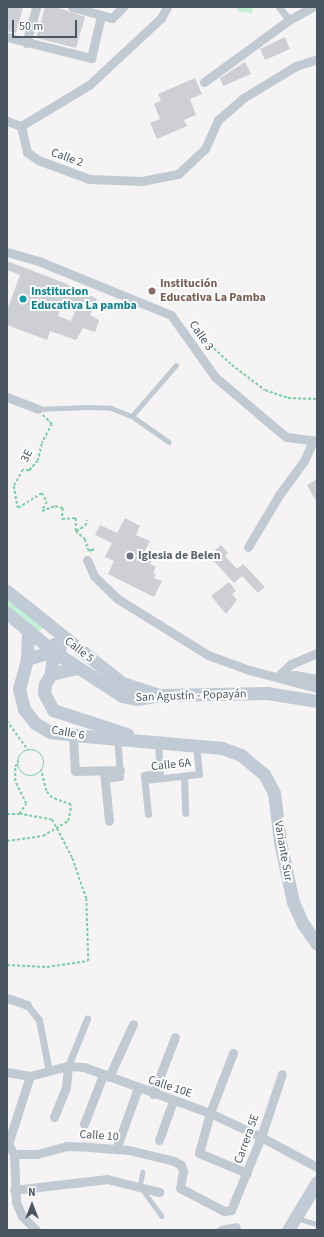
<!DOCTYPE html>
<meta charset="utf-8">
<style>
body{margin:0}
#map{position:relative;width:324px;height:1237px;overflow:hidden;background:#f5f3f3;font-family:"Source Sans 3",sans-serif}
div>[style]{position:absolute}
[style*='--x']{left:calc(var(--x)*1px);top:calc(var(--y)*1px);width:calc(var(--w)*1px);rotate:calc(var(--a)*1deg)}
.green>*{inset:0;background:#c3f1d5}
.building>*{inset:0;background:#cdcfd5}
.path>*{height:1.5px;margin-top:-0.75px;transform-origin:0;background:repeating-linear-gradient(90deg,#7ad0a6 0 3px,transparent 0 5px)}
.path>.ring{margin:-0.75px;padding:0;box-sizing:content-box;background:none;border:1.5px solid #7ad0a6;border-radius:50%}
.service>*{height:4.5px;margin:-2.25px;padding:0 2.25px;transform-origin:2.25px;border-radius:2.25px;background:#c1cad2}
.pedestrian>*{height:7px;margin:-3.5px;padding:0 3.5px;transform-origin:3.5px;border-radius:3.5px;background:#c1cad2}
.minor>*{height:9px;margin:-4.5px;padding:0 4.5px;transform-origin:4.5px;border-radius:4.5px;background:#c1cad2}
.secondary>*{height:13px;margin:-6.5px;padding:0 6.5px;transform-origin:6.5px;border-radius:6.5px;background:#c1cbd6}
.dots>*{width:11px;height:11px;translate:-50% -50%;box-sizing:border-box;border:2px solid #fff;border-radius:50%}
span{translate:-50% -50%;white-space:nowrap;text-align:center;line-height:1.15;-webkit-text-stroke:4px #fff;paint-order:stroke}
.street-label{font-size:12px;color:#4a5661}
.education-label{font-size:12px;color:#785e54;font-weight:700}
.left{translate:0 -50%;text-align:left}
.culture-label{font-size:12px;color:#0d838f;font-weight:700}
.worship-label{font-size:12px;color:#5b616d;font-weight:700}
.frame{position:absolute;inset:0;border:8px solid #4a5661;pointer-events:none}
.north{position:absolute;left:12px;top:1185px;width:40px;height:40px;-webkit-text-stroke:3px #fff;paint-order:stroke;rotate:0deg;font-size:11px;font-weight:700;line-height:16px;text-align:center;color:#4a5661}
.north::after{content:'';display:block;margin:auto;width:14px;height:18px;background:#4a5661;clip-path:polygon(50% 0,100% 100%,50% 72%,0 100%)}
.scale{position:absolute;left:12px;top:20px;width:65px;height:18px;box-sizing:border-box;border:2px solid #4a5661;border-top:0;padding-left:5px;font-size:12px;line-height:14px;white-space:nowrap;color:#4a5661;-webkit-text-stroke:3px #fff;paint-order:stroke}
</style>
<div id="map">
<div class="green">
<div style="clip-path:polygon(237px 7px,253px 7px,252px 13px,237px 11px)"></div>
<div style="clip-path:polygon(7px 595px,43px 628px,36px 635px,7px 609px)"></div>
</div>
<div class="building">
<div style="clip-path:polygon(7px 7px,23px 7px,16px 33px,7px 31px)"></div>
<div style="clip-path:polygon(45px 7px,56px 7px,85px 17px,76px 48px,36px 38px)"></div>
<div style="clip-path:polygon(285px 37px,290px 49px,265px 60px,260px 49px)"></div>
<div style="clip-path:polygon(245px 62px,251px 74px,223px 86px,220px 78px)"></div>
<div style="clip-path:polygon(195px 78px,202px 94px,190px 99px,196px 115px,184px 120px,187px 126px,157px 139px,150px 123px,160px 119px,154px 104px,161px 101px,158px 94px)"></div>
<div style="clip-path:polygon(evenodd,7px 261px,62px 282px,97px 299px,90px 315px,99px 320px,95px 332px,83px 328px,76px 340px,50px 331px,47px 340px,7px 325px,7px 310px,20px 275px,7px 270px,7px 261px,65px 299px,78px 304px,71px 321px,58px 316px,65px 299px)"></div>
<div style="clip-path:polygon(317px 479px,317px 503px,307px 485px)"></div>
<div style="clip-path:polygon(125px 518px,140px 526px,136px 535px,150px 541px,145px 551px,154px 555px,150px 564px,156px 567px,153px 573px,156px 574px,154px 578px,162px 581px,154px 597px,108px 574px,114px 561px,105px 557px,112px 543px,95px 535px,100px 525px,117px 533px)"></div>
<div style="clip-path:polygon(221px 545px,228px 553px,225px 556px,237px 569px,243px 564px,265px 587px,258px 593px,242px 576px,234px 583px,209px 556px)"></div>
<div style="clip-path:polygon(229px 582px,236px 591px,232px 594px,237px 600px,226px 614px,211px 596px)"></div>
</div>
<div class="path">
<div style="--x:192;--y:328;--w:54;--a:42.8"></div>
<div style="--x:232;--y:365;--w:41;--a:37.1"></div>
<div style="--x:265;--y:390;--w:24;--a:19"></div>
<div style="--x:288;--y:398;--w:29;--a:2"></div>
<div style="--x:43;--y:415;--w:13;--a:45"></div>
<div style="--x:52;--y:424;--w:22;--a:117"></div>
<div style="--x:42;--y:444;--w:17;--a:103"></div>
<div style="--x:38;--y:461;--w:13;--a:132"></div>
<div style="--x:29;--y:471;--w:6;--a:-171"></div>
<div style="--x:23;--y:470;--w:18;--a:119"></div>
<div style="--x:14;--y:486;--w:22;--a:80"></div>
<div style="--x:18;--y:508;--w:28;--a:-32"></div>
<div style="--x:42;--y:493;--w:10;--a:61"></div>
<div style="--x:47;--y:502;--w:10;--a:119"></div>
<div style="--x:42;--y:511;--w:14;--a:-21"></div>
<div style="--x:55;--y:506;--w:8;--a:14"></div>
<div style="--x:63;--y:508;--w:11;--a:95"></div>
<div style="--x:62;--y:519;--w:14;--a:-4"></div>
<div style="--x:76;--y:518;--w:13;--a:90"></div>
<div style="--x:76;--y:531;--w:10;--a:-29"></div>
<div style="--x:85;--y:526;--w:6;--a:-72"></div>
<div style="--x:76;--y:531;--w:12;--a:42"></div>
<div style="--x:85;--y:539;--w:13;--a:72"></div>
<div style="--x:89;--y:551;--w:5;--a:-22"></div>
<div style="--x:94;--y:549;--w:5;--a:127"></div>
<div style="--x:7;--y:721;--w:36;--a:54"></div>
<div class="ring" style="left:18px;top:750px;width:24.5px;height:24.5px"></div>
<div style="--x:7;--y:814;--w:12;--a:0"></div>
<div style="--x:19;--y:814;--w:12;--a:-55"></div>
<div style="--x:26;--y:804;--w:25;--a:-116"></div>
<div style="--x:15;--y:781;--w:14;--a:-90"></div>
<div style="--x:15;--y:767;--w:7;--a:-63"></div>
<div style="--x:7;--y:841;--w:36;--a:-8"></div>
<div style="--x:43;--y:836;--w:29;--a:-31"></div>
<div style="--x:68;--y:821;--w:16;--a:-79"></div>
<div style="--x:71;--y:805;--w:20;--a:-160"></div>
<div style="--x:52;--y:798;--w:9;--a:-131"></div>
<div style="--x:46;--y:791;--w:21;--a:-104"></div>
<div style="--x:7;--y:965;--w:40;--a:2.9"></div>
<div style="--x:47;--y:967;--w:41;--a:-8.3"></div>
<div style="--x:88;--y:961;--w:62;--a:-91.8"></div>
<div style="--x:86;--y:899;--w:43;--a:-108.9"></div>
<div style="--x:72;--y:858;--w:43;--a:-117.8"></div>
<div style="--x:52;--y:820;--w:34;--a:-170"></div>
</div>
<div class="service">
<div style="--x:38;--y:409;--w:49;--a:-2.3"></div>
<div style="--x:87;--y:407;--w:24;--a:2"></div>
<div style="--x:111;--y:408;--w:22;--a:21"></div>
<div style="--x:132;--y:416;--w:67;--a:-49.2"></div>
<div style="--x:132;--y:416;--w:45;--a:35.1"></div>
<div style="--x:143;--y:1172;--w:14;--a:102"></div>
<div style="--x:140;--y:1186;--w:37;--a:54"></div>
<div style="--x:297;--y:1218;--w:21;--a:17"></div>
</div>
<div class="pedestrian">
<div style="--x:279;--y:7;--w:16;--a:52"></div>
<div style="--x:158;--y:741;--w:34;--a:87"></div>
<div style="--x:184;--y:777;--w:36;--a:88"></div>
<div style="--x:105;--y:779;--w:15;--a:-8"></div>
<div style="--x:120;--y:777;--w:39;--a:-94"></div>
<div style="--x:145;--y:780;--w:54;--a:-6.3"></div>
<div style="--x:199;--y:774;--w:30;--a:-96"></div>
<div style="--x:148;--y:814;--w:39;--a:-96"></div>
<div style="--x:144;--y:775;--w:16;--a:-11"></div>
<div style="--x:27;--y:1005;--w:19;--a:51"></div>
<div style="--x:39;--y:1020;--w:52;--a:78.9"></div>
<div style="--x:68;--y:1066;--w:51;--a:-68"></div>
</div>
<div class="minor">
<div style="--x:72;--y:7;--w:41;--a:15.4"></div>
<div style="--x:112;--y:18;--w:16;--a:-45"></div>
<div style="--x:7;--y:37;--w:87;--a:14"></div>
<div style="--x:91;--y:58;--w:43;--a:-76.6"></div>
<div style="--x:26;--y:43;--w:37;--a:-74"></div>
<div style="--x:204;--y:82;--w:105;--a:-36.1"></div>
<div style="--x:289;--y:20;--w:26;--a:-29"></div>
<div style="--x:7;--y:121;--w:15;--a:20"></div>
<div style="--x:21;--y:126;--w:27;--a:77"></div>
<div style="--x:27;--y:152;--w:14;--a:36"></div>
<div style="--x:38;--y:160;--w:54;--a:20.4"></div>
<div style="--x:89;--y:179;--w:53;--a:2.2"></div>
<div style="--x:142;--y:181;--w:37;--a:-11"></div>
<div style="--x:178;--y:174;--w:37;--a:-43"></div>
<div style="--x:205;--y:149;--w:32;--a:-66"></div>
<div style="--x:218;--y:120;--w:33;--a:-41"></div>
<div style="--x:243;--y:98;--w:62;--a:-31.1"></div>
<div style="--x:296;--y:66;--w:22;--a:-18"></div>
<div style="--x:21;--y:126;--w:79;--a:-31.1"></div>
<div style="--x:89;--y:85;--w:98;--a:-42.9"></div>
<div style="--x:161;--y:18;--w:13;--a:-61"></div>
<div style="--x:7;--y:252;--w:35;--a:16"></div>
<div style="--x:41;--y:262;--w:140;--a:22.2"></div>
<div style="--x:171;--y:315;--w:76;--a:54.6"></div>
<div style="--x:215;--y:377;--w:93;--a:40.2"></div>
<div style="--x:286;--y:437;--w:31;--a:7"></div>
<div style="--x:7;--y:397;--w:33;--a:21"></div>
<div style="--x:248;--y:547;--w:61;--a:-59.2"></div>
<div style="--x:279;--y:495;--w:42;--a:-53.7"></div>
<div style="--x:304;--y:461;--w:22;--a:-66"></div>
<div style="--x:87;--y:560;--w:17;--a:66"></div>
<div style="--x:94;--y:576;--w:33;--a:44"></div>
<div style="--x:118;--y:599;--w:106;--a:31.9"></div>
<div style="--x:208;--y:655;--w:44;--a:20.1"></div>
<div style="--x:249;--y:670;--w:70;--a:14.8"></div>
<div style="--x:284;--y:676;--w:11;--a:-5"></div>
<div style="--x:295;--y:675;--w:22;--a:10"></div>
<div style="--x:277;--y:677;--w:19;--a:-43"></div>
<div style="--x:291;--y:664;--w:28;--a:-23"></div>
<div style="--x:73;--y:735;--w:36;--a:87"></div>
<div style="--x:75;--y:771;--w:45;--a:-1.3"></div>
<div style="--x:104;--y:771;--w:50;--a:84.3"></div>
<div style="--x:7;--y:998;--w:21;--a:19"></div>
<div style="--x:233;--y:1053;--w:64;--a:111"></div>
<div style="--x:210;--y:1113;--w:41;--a:105.4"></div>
<div style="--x:199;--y:1153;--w:52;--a:22.6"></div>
<div style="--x:7;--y:1072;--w:23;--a:10"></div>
<div style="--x:30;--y:1076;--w:39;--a:-15"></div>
<div style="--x:68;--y:1066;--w:16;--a:4"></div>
<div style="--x:84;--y:1067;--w:134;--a:20.1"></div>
<div style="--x:210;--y:1113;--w:56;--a:25.2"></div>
<div style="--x:261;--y:1137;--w:64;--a:28.2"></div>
<div style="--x:109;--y:1077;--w:58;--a:-65.6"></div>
<div style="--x:153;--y:1094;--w:61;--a:-68.9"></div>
<div style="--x:54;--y:1117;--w:31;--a:-68"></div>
<div style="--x:66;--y:1088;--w:22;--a:-85"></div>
<div style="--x:84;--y:1124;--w:53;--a:-68.8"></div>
<div style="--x:159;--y:1140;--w:41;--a:-70.3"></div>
<div style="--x:116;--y:1149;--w:65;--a:-70.2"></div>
<div style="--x:14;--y:1154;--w:23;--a:0"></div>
<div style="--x:37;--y:1154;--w:30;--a:-15"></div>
<div style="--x:66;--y:1146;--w:23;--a:2"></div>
<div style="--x:89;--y:1147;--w:40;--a:4.3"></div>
<div style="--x:129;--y:1150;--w:46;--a:13.7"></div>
<div style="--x:174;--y:1161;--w:8;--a:30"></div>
<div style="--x:181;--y:1165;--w:6;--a:72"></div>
<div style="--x:183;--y:1171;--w:17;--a:100"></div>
<div style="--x:180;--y:1188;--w:50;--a:27.6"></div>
<div style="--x:224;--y:1211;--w:7;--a:-8"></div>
<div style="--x:231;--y:1210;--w:79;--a:-67.7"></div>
<div style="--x:261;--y:1137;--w:66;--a:-71.6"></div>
<div style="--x:14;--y:1154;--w:12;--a:-121"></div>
<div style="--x:8;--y:1144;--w:71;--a:-72.1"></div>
<div style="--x:14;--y:1154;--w:48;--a:87.6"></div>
<div style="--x:16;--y:1202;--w:15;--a:67"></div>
<div style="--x:22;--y:1216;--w:20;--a:45"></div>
<div style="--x:14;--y:1190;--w:94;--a:-6.7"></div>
<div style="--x:107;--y:1179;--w:54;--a:14"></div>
<div style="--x:221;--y:1230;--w:15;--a:-11"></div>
</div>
<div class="secondary">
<div style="--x:7;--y:591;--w:147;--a:38.7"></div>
<div style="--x:122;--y:683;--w:38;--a:18"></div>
<div style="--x:7;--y:613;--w:60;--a:39.6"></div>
<div style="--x:53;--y:651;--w:82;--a:33.1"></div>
<div style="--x:122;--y:696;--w:15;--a:11"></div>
<div style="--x:137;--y:699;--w:23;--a:-10"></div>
<div style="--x:160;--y:695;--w:107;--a:-1.1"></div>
<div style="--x:267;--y:693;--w:51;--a:9.1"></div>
<div style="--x:28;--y:631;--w:28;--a:92"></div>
<div style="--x:27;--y:659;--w:31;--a:105"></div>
<div style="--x:19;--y:689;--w:21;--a:76"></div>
<div style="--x:24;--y:709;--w:18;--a:52"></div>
<div style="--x:35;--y:723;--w:17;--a:31"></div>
<div style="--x:50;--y:732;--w:23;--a:7"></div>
<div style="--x:73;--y:735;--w:150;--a:5"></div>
<div style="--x:222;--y:748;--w:20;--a:20"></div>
<div style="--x:241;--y:755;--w:30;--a:40"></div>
<div style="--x:264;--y:774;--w:21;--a:62"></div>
<div style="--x:274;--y:793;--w:49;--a:83"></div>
<div style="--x:280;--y:842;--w:61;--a:77.8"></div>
<div style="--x:293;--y:902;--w:24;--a:66"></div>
<div style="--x:303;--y:924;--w:24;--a:55"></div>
<div style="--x:54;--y:644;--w:30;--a:96"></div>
<div style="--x:51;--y:674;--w:12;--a:121"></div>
<div style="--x:45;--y:684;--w:9;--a:96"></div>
<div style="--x:44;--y:693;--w:19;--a:62"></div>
<div style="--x:53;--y:710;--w:78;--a:18"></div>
<div style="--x:27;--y:659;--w:34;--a:-17"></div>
<div style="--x:51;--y:674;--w:28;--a:-13"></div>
<div style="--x:288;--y:1230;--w:56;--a:-58.9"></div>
</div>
<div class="dots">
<div style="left:152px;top:291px;background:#8d6e63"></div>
<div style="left:23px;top:299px;background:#0f9aa8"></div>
<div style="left:130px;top:556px;background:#6b7280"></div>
</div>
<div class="street-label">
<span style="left:67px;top:158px;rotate:20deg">Calle 2</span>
<span style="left:201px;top:336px;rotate:55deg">Calle 3</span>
<span style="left:27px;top:456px;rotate:-63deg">3E</span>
<span style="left:79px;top:650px;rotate:38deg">Calle 5</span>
<span style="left:191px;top:696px;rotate:-2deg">San Agustín - Popayán</span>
<span style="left:68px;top:733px;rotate:10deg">Calle 6</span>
<span style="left:171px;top:765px;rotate:-6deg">Calle 6A</span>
<span style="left:283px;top:851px;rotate:80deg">Variante Sur</span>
<span style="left:170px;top:1087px;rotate:19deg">Calle 10E</span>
<span style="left:99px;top:1136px;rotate:4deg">Calle 10</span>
<span style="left:247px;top:1139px;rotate:-70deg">Carrera 5E</span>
</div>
<div class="education-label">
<span class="left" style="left:160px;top:291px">Institución<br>Educativa La Pamba</span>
</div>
<div class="culture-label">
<span class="left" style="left:31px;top:299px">Institucion<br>Educativa La pamba</span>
</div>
<div class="worship-label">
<span class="left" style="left:138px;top:556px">Iglesia de Belen</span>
</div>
<div class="frame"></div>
<div class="north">N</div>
<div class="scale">50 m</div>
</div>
